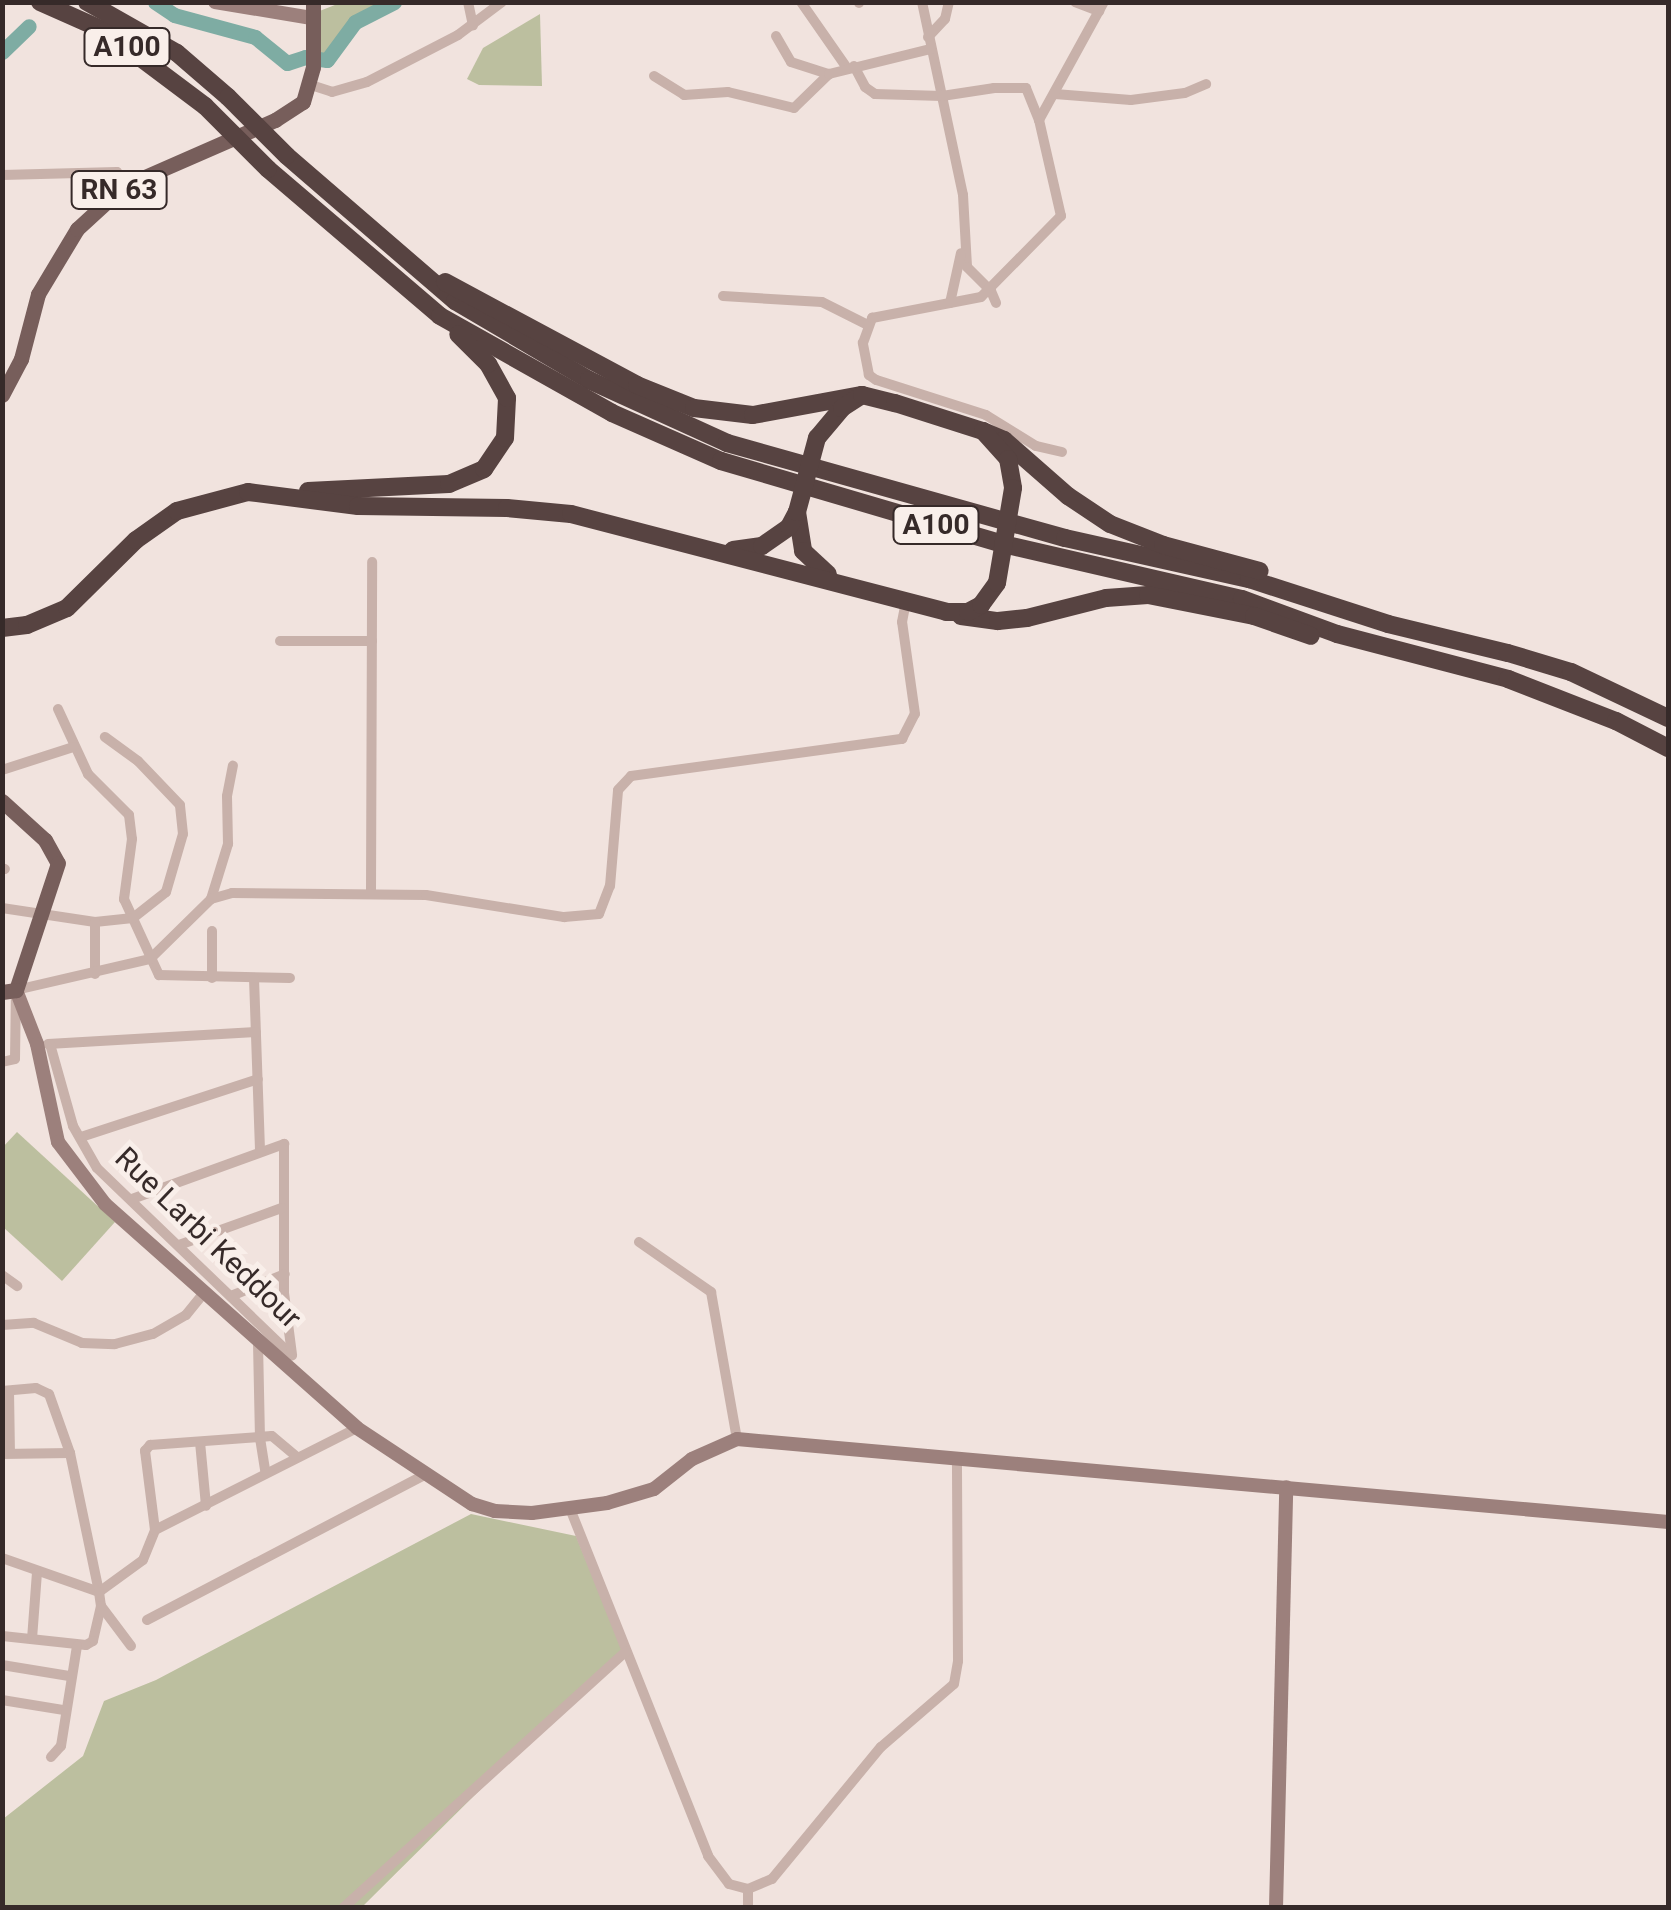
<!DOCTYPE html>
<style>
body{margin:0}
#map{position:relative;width:1671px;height:1910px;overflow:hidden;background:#f1e3de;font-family:Roboto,sans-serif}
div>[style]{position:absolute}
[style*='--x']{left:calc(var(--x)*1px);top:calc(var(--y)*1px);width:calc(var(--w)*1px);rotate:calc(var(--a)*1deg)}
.green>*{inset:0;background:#bcbf9f}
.river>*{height:15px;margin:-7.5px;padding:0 7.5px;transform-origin:7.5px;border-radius:7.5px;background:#7eaca3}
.street>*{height:10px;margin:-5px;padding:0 5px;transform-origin:5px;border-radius:5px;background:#c8b1aa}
.secondary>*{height:14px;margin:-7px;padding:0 7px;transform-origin:7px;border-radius:7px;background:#9c807c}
.primary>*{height:15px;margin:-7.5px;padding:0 7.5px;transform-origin:7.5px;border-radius:7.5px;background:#775e5b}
.highway>*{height:18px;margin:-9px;padding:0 9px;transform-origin:9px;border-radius:9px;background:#574341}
.highway-bridge>*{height:18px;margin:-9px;padding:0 9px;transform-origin:9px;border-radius:9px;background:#574341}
span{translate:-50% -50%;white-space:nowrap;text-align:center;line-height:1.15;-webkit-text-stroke:10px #f9efea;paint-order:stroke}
.shield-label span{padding:2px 8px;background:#f9efea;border:2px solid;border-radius:8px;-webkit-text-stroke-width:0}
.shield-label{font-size:28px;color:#362a29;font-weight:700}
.street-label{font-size:30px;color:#362a29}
.frame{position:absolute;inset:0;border:5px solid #362a29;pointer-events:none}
</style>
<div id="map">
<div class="green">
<div style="clip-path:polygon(340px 3px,383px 3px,345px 26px,336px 45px,319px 57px,317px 12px)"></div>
<div style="clip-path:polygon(540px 14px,542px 86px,479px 85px,467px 79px,483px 48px)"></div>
<div style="clip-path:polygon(17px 1132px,115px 1222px,62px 1281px,3px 1227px,2px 1148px)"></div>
<div style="clip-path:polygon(471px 1514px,576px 1536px,622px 1649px,362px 1907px,3px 1908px,3px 1819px,83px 1756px,104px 1701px,156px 1680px)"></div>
</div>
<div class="river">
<div style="--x:155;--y:2;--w:23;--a:34"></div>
<div style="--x:174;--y:15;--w:84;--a:15.2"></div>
<div style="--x:255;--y:37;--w:41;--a:39.1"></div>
<div style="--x:287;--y:63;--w:19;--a:-18"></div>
<div style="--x:305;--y:57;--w:22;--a:8"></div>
<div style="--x:327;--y:60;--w:47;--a:-53.6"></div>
<div style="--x:355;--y:22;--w:44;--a:-27.1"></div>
<div style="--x:2;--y:52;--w:37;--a:-44"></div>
</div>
<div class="street">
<div style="--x:468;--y:2;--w:24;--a:78"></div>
<div style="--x:801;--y:2;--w:80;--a:55.1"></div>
<div style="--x:859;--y:2;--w:1;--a:90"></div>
<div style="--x:922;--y:2;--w:197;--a:78"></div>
<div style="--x:963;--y:195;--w:72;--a:86.8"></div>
<div style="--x:967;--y:267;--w:34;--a:45"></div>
<div style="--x:991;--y:291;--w:13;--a:67"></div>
<div style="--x:1075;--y:2;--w:26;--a:21"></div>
<div style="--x:776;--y:36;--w:30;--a:60"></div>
<div style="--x:791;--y:62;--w:40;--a:18"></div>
<div style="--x:928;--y:37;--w:25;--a:-47"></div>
<div style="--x:945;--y:19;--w:17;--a:-77"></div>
<div style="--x:854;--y:66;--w:24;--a:62"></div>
<div style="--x:865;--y:87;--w:12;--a:35"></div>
<div style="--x:875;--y:94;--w:67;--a:1.7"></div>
<div style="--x:942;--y:96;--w:53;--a:-8.7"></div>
<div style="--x:994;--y:88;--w:32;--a:0"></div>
<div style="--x:1026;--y:88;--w:35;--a:68"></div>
<div style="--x:654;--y:76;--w:36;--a:32"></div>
<div style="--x:684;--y:95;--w:44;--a:-3.9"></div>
<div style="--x:728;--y:92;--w:68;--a:13.6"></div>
<div style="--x:794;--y:108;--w:49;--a:-44.2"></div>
<div style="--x:829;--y:74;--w:105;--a:-13.8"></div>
<div style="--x:311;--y:85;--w:22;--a:18"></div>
<div style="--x:332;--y:92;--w:36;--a:-16"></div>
<div style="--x:367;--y:82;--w:102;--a:-27.3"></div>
<div style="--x:458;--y:35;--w:55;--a:-36.9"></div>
<div style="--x:1055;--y:94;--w:76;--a:4.5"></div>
<div style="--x:1131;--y:100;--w:54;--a:-7.4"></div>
<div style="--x:1185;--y:93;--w:23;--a:-23"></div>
<div style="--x:2;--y:175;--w:115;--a:-1.5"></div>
<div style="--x:117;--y:172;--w:16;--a:63"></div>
<div style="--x:723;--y:296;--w:99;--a:3.5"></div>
<div style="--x:822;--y:302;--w:49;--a:26.6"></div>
<div style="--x:950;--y:303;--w:51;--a:-77.6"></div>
<div style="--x:1062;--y:452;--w:27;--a:-167"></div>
<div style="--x:1036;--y:446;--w:59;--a:-148.2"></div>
<div style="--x:986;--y:415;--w:115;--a:-162.3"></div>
<div style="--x:876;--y:380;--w:9;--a:-144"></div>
<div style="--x:869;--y:375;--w:33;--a:-101"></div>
<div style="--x:863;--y:343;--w:27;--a:-70"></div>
<div style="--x:872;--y:318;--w:111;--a:-10.9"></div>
<div style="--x:981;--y:297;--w:114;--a:-45.4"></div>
<div style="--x:1061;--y:216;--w:98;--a:-102.9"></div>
<div style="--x:1039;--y:120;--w:135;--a:-61.2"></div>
<div style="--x:280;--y:641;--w:92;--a:0"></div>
<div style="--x:58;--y:709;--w:72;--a:65.2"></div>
<div style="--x:88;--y:774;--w:58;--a:45"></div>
<div style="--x:129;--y:815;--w:24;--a:83"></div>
<div style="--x:132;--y:839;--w:61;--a:97.6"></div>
<div style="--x:124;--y:899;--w:84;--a:65.3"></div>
<div style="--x:159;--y:975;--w:131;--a:1.3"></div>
<div style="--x:2;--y:770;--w:75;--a:-17.9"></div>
<div style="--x:2;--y:868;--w:3;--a:18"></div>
<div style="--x:371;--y:893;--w:331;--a:-89.8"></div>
<div style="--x:211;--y:899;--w:58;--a:-72.8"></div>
<div style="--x:228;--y:844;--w:48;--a:-91.2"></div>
<div style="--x:227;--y:796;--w:31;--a:-79"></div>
<div style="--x:2;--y:908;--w:94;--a:8.6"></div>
<div style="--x:95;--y:922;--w:38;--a:-6"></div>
<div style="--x:133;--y:918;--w:42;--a:-38.2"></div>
<div style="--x:166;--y:892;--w:60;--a:-73.7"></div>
<div style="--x:183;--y:834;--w:29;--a:-96"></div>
<div style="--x:180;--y:805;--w:61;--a:-133.7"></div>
<div style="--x:138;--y:761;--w:41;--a:-144"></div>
<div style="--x:95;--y:922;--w:52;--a:90"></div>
<div style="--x:212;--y:931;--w:47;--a:90"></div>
<div style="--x:254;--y:978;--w:174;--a:88"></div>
<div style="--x:48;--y:1044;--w:208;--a:-3.3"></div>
<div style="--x:50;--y:1044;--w:85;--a:74.3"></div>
<div style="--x:73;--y:1126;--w:48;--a:60.3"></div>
<div style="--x:97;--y:1168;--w:269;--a:43.9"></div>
<div style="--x:2;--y:1062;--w:13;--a:-13"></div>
<div style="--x:15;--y:1059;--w:69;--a:-89.2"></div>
<div style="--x:16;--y:990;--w:138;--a:-13"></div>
<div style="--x:150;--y:959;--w:86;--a:-44.5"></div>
<div style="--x:211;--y:899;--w:22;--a:-16"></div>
<div style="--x:232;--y:893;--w:194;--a:0.6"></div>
<div style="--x:426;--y:895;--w:140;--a:9.1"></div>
<div style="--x:564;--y:917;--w:35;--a:-5"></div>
<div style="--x:599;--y:914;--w:30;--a:-69"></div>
<div style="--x:610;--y:886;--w:96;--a:-85.2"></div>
<div style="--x:618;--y:790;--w:19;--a:-47"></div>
<div style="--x:631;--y:776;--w:274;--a:-7.8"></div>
<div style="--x:902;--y:739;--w:28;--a:-63"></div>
<div style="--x:915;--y:714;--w:93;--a:-98"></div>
<div style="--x:902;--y:622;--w:21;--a:-79"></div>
<div style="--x:81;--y:1137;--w:186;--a:-18.1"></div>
<div style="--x:132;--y:1199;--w:162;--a:-19.9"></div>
<div style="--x:284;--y:1144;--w:149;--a:90"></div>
<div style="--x:284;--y:1293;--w:63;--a:82.6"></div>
<div style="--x:639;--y:1242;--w:88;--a:34.8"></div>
<div style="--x:711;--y:1292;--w:149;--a:80"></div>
<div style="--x:179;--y:1245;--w:109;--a:-19.8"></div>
<div style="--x:2;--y:1275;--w:19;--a:36"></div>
<div style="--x:231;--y:1296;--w:58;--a:-22.2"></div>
<div style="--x:2;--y:1325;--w:32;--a:-4"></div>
<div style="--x:34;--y:1323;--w:52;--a:22.6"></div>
<div style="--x:82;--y:1343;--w:33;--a:2"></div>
<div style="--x:115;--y:1344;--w:39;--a:-15"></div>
<div style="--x:153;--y:1334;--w:38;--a:-30"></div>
<div style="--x:186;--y:1315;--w:27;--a:-51"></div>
<div style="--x:258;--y:1343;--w:95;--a:88.8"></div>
<div style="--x:260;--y:1438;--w:36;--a:81"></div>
<div style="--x:2;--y:1391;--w:34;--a:-5"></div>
<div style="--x:36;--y:1388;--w:14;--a:25"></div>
<div style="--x:49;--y:1394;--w:63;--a:70.4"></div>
<div style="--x:9;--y:1391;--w:62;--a:89.1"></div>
<div style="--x:200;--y:1442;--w:64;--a:84.6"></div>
<div style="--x:2;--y:1454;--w:68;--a:-0.8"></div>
<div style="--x:70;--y:1453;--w:142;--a:78.2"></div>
<div style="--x:99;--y:1592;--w:54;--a:-36"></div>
<div style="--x:143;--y:1560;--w:32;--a:-68"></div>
<div style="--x:155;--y:1530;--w:226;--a:-26.8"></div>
<div style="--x:571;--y:1511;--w:371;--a:68.3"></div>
<div style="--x:708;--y:1856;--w:35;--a:53"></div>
<div style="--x:729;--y:1884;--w:20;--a:15"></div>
<div style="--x:748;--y:1889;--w:26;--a:-23"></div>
<div style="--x:772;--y:1879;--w:171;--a:-50.5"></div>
<div style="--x:881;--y:1747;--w:96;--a:-40.8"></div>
<div style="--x:954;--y:1684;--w:23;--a:-80"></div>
<div style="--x:958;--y:1661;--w:203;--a:-90.3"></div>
<div style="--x:155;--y:1530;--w:80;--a:-97.2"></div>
<div style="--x:145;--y:1451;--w:8;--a:-50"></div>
<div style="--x:150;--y:1445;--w:122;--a:-4.2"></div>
<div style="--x:272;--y:1436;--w:33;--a:40"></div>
<div style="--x:2;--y:1558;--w:103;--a:19.3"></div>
<div style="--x:99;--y:1592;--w:14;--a:82"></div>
<div style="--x:101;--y:1606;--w:36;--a:103"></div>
<div style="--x:93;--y:1641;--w:8;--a:150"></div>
<div style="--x:86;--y:1645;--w:84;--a:-173.9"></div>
<div style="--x:101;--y:1606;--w:50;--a:53.1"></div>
<div style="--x:147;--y:1620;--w:313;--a:-27.6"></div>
<div style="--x:32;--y:1639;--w:66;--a:-85.7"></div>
<div style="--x:2;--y:1665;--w:68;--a:9.3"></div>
<div style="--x:2;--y:1700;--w:63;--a:9.2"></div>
<div style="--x:51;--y:1757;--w:15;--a:-48"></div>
<div style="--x:61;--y:1746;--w:101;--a:-80.9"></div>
<div style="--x:343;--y:1908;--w:382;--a:-42.2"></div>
<div style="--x:748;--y:1908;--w:19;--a:-90"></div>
</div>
<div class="secondary">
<div style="--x:215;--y:2;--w:98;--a:9.4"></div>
<div style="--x:16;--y:990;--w:58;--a:68.7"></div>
<div style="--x:37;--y:1044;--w:100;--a:77.9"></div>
<div style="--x:58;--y:1142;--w:78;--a:52.8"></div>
<div style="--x:105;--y:1204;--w:337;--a:41.6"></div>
<div style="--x:357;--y:1428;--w:138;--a:33.5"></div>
<div style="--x:472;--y:1504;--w:24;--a:17"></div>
<div style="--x:495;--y:1511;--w:37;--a:3"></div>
<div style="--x:532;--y:1513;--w:76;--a:-7.6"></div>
<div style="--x:607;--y:1503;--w:49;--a:-16.6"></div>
<div style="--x:654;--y:1489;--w:48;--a:-38.3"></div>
<div style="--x:692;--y:1459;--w:49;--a:-24"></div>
<div style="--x:737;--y:1439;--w:935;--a:5.09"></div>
<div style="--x:1276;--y:1908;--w:421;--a:-88.6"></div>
</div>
<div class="primary">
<div style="--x:2;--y:395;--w:41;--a:-62.2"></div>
<div style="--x:21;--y:359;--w:67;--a:-75.3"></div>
<div style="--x:38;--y:294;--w:76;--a:-59"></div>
<div style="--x:77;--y:229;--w:64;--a:-42.5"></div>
<div style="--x:124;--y:186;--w:165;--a:-23.6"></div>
<div style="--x:275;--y:120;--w:33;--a:-33"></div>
<div style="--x:303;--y:102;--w:36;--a:-74"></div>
<div style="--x:313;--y:67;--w:65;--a:-90"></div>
<div style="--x:2;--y:801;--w:58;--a:42.2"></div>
<div style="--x:45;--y:840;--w:26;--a:61"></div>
<div style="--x:58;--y:863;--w:134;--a:108.3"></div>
<div style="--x:16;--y:990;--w:14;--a:172"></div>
</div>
<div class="highway">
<div style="--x:40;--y:2;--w:71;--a:24"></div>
<div style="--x:105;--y:31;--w:125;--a:36.9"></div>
<div style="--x:87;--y:2;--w:103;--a:29.5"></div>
<div style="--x:177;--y:53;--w:67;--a:40.8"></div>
<div style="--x:287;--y:156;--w:222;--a:40.8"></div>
<div style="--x:455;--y:301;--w:156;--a:30.5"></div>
<div style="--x:589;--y:380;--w:152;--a:24.5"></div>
<div style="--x:727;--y:443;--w:351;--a:15.7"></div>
<div style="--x:1065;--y:538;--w:189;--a:12.6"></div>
<div style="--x:1249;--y:579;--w:146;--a:17.9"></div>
<div style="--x:1388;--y:624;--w:123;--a:13.6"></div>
<div style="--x:1508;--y:653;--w:66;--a:16.8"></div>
<div style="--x:1571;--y:672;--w:107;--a:25.4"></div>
<div style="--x:268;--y:169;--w:226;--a:40.5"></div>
<div style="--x:440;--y:316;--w:197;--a:29.4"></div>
<div style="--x:612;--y:413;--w:119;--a:23.8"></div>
<div style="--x:721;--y:461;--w:294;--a:16.4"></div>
<div style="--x:1003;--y:544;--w:245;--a:13"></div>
<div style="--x:1242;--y:599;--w:101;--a:20.2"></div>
<div style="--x:1337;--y:634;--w:177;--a:14.7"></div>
<div style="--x:1508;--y:679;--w:116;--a:21.3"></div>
<div style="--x:1616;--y:721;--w:59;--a:27.4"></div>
<div style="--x:445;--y:282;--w:218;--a:28.2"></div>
<div style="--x:637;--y:385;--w:61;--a:22"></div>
<div style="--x:694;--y:408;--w:59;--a:6.8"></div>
<div style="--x:753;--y:415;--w:111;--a:-10.4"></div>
<div style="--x:983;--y:431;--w:23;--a:23"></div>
<div style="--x:1004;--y:440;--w:85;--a:41.2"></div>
<div style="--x:1068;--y:496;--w:50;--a:33.7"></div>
<div style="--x:1110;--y:524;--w:57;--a:21.6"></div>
<div style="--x:1163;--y:545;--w:100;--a:15"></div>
<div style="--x:817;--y:438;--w:39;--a:-50"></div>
<div style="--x:842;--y:408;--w:24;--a:-33"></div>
<div style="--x:862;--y:395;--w:34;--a:14"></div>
<div style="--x:895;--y:403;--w:92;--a:17.7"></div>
<div style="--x:983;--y:431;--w:38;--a:48"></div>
<div style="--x:1008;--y:459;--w:29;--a:80"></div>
<div style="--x:308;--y:491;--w:141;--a:-2.8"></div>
<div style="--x:449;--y:484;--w:38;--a:-23"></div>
<div style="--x:484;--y:469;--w:37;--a:-56"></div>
<div style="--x:505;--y:438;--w:40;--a:-87.1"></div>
<div style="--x:507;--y:398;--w:39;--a:-119"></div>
<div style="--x:488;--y:364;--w:42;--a:-135"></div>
<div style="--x:797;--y:512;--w:39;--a:81"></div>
<div style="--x:803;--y:551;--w:34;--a:43"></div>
<div style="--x:733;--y:550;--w:29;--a:-8"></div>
<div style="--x:762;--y:546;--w:33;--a:-35"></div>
<div style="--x:789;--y:527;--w:17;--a:-62"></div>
<div style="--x:961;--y:616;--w:37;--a:8"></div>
<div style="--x:998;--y:621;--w:29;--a:-6"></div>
<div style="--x:1027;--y:618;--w:81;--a:-14.2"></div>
<div style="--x:1106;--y:598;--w:42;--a:-4.1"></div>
<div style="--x:1148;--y:595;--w:108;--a:11.2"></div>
<div style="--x:1254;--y:616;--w:60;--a:19.3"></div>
<div style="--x:2;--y:628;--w:25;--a:-7"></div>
<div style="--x:27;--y:625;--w:43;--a:-23"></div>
<div style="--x:67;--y:608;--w:97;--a:-44.6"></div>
<div style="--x:136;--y:540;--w:50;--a:-35.3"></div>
<div style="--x:177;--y:511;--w:73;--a:-15"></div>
<div style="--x:248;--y:492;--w:111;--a:7.3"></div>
<div style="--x:358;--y:506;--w:149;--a:0.8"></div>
<div style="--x:507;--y:508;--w:64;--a:5.4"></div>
<div style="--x:571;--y:514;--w:388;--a:14.6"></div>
<div style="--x:946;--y:612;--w:22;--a:0"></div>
<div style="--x:968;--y:612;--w:15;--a:-28"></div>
<div style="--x:981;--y:605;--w:27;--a:-54"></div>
</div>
<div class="highway-bridge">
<div style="--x:228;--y:97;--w:83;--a:45"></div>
<div style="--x:205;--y:106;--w:89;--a:45"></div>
<div style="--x:797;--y:512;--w:77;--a:-74.9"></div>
<div style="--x:997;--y:583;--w:96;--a:-80.4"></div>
</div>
<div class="shield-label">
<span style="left:127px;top:47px">A100</span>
<span style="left:119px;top:190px">RN 63</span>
<span style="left:936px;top:525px">A100</span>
</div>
<div class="street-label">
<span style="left:208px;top:1238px;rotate:44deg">Rue Larbi Keddour</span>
</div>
<div class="frame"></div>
</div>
